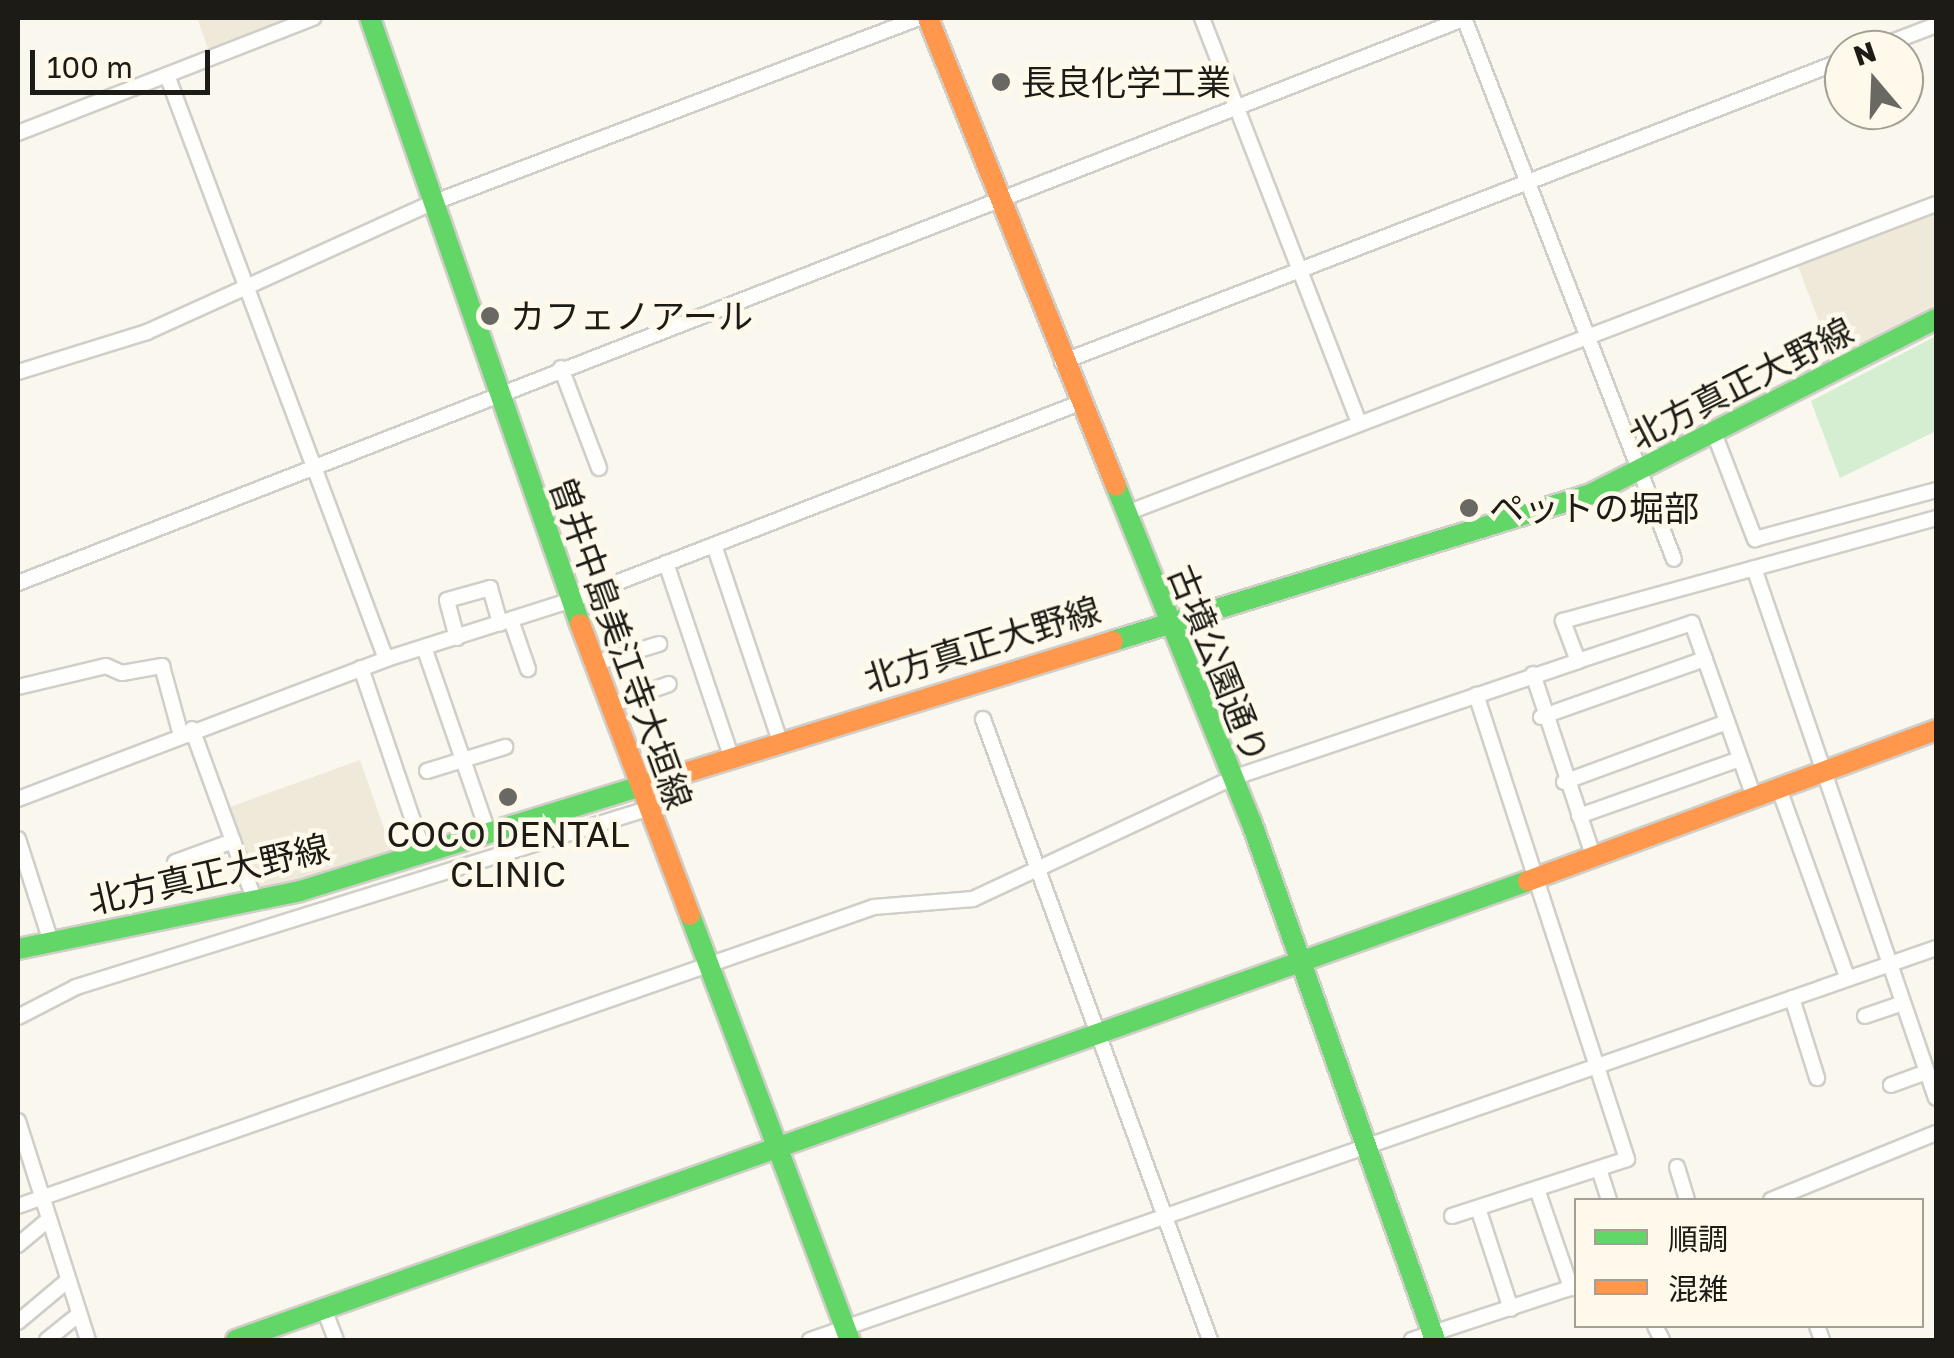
<!DOCTYPE html>
<meta charset="utf-8">
<style>
body{margin:0}
#map{position:relative;width:1954px;height:1358px;overflow:hidden;background:#faf7ee;font-family:"Golos Text","Noto Sans JP",sans-serif}
div>[style]{position:absolute}
[style*='--x']{left:calc(var(--x)*1px);top:calc(var(--y)*1px);width:calc(var(--w)*1px);rotate:calc(var(--a)*1deg)}
.built>*{inset:0;background:#efe9da}
.green>*{inset:0;background:#d5eed2}
.roads{filter:drop-shadow(2px 0 #d0cec8) drop-shadow(-2px 0 #d0cec8) drop-shadow(0 2px #d0cec8) drop-shadow(0 -2px #d0cec8)}
.street>*{height:14px;margin:-7px;padding:0 7px;transform-origin:7px;border-radius:7px;background:#fefefc}
.fast>*{height:20px;margin:-10px;padding:0 10px;transform-origin:10px;border-radius:10px;background:#63d668}
.slow>*{height:20px;margin:-10px;padding:0 10px;transform-origin:10px;border-radius:10px;background:#ff974d}
.dots>*{width:28px;height:28px;translate:-50% -50%;box-sizing:border-box;border:5px solid #fef9ea;border-radius:50%}
span{translate:-50% -50%;white-space:nowrap;text-align:center;line-height:1.15;-webkit-text-stroke:9px #fef9ea;paint-order:stroke}
.poi-label{font-size:35px;color:#1d1b16}
.left{translate:0 -50%;text-align:left}
.street-label{font-size:35px;color:#1d1b16}
.frame{position:absolute;inset:0;border:20px solid #1d1b16;pointer-events:none}
.legend{position:absolute;left:1574px;top:1198px;width:350px;height:130px;box-sizing:border-box;background:#fef9ea;border:2px solid #a4a095;margin:0;padding:12px 18px;list-style:none;font-size:30px;color:#1d1b16}
.legend li{display:flex;align-items:center;gap:20px;height:50px}
.legend b{width:50px;border:2px solid #a4a095}
.north{position:absolute;left:1824px;top:30px;width:100px;height:100px;box-sizing:border-box;background:#fef9ea;border:2px solid #a4a095;border-radius:50%;rotate:341deg;font-size:28px;font-weight:700;line-height:40px;text-align:center;color:#1d1b16}
.north::after{content:'';display:block;margin:auto;width:35px;height:45px;background:#6a6862;clip-path:polygon(50% 0,100% 100%,50% 72%,0 100%)}
.scale{position:absolute;left:30px;top:50px;width:180px;height:45px;box-sizing:border-box;border:5px solid #1d1b16;border-top:0;padding-left:12px;font-size:30px;line-height:35px;white-space:nowrap;color:#1d1b16;-webkit-text-stroke:8px #fef9ea;paint-order:stroke}
</style>
<div id="map">
<div class="built">
<div style="clip-path:polygon(197px 18px,290px 18px,209px 51px)"></div>
<div style="clip-path:polygon(1936px 211px,1936px 304px,1832px 357px,1797px 263px)"></div>
<div style="clip-path:polygon(360px 760px,394px 857px,255px 893px,227px 808px)"></div>
</div>
<div class="green">
<div style="clip-path:polygon(1936px 336px,1936px 431px,1840px 478px,1811px 401px)"></div>
</div>
<div class="roads">
<div class="street">
<div style="--x:1202;--y:18;--w:434;--a:68.8"></div>
<div style="--x:1464;--y:18;--w:580;--a:68.79"></div>
<div style="--x:1871;--y:50;--w:70;--a:-21"></div>
<div style="--x:18;--y:133;--w:317;--a:-21.3"></div>
<div style="--x:1062;--y:362;--w:838;--a:-21.12"></div>
<div style="--x:561;--y:368;--w:107;--a:69.2"></div>
<div style="--x:18;--y:372;--w:135;--a:-17.2"></div>
<div style="--x:147;--y:332;--w:307;--a:-24.4"></div>
<div style="--x:427;--y:205;--w:526;--a:-20.81"></div>
<div style="--x:1714;--y:433;--w:114;--a:68.9"></div>
<div style="--x:1755;--y:539;--w:188;--a:-15.1"></div>
<div style="--x:1124;--y:514;--w:869;--a:-20.9"></div>
<div style="--x:714;--y:545;--w:207;--a:71.4"></div>
<div style="--x:666;--y:563;--w:204;--a:71.4"></div>
<div style="--x:1754;--y:568;--w:560;--a:71.05"></div>
<div style="--x:18;--y:583;--w:1554;--a:-21.32"></div>
<div style="--x:511;--y:620;--w:52;--a:70.9"></div>
<div style="--x:457;--y:638;--w:39;--a:-105"></div>
<div style="--x:447;--y:600;--w:45;--a:-15.6"></div>
<div style="--x:490;--y:588;--w:37;--a:74"></div>
<div style="--x:425;--y:650;--w:193;--a:70.9"></div>
<div style="--x:386;--y:659;--w:195;--a:-17.6"></div>
<div style="--x:572;--y:600;--w:542;--a:-21.21"></div>
<div style="--x:1578;--y:661;--w:120;--a:-18.4"></div>
<div style="--x:1692;--y:623;--w:182;--a:70.4"></div>
<div style="--x:599;--y:662;--w:63;--a:-16.7"></div>
<div style="--x:361;--y:668;--w:195;--a:71.2"></div>
<div style="--x:1533;--y:674;--w:194;--a:71.7"></div>
<div style="--x:18;--y:687;--w:90;--a:-13.4"></div>
<div style="--x:106;--y:666;--w:17;--a:24"></div>
<div style="--x:122;--y:673;--w:41;--a:-9.9"></div>
<div style="--x:162;--y:666;--w:68;--a:74.7"></div>
<div style="--x:616;--y:703;--w:56;--a:-19.7"></div>
<div style="--x:1541;--y:717;--w:174;--a:-19.5"></div>
<div style="--x:983;--y:719;--w:661;--a:69.92"></div>
<div style="--x:192;--y:729;--w:183;--a:69.9"></div>
<div style="--x:427;--y:771;--w:82;--a:-17.1"></div>
<div style="--x:1564;--y:782;--w:174;--a:-20.2"></div>
<div style="--x:1778;--y:786;--w:205;--a:70.1"></div>
<div style="--x:18;--y:799;--w:394;--a:-20.8"></div>
<div style="--x:386;--y:659;--w:624;--a:-110.56"></div>
<div style="--x:1579;--y:816;--w:171;--a:-19.5"></div>
<div style="--x:18;--y:839;--w:108;--a:72.2"></div>
<div style="--x:175;--y:862;--w:62;--a:-19.9"></div>
<div style="--x:1792;--y:998;--w:84;--a:72.6"></div>
<div style="--x:1865;--y:1016;--w:40;--a:-18.9"></div>
<div style="--x:18;--y:1017;--w:65;--a:-27.3"></div>
<div style="--x:76;--y:987;--w:601;--a:-17.32"></div>
<div style="--x:1891;--y:1085;--w:38;--a:-20"></div>
<div style="--x:18;--y:1121;--w:230;--a:72.3"></div>
<div style="--x:1677;--y:1167;--w:34;--a:73"></div>
<div style="--x:1599;--y:1169;--w:33;--a:72"></div>
<div style="--x:1537;--y:1189;--w:105;--a:71"></div>
<div style="--x:1771;--y:1200;--w:178;--a:-22.1"></div>
<div style="--x:18;--y:1206;--w:907;--a:-19.25"></div>
<div style="--x:874;--y:907;--w:99;--a:-4.6"></div>
<div style="--x:973;--y:899;--w:284;--a:-25"></div>
<div style="--x:1230;--y:779;--w:367;--a:-18.7"></div>
<div style="--x:1578;--y:661;--w:43;--a:-110.6"></div>
<div style="--x:1563;--y:621;--w:387;--a:-15.4"></div>
<div style="--x:1478;--y:1208;--w:106;--a:71.9"></div>
<div style="--x:1452;--y:1216;--w:184;--a:-18"></div>
<div style="--x:1627;--y:1159;--w:488;--a:-108"></div>
<div style="--x:18;--y:1245;--w:38;--a:-40"></div>
<div style="--x:324;--y:1309;--w:33;--a:69"></div>
<div style="--x:18;--y:1322;--w:64;--a:-39.9"></div>
<div style="--x:1655;--y:1326;--w:16;--a:63"></div>
<div style="--x:1817;--y:1326;--w:15;--a:70"></div>
<div style="--x:47;--y:1340;--w:40;--a:-39"></div>
<div style="--x:810;--y:1340;--w:1192;--a:-19.19"></div>
<div style="--x:1412;--y:1340;--w:173;--a:-18.2"></div>
</div>
<div class="fast">
<div style="--x:370;--y:18;--w:641;--a:70.89"></div>
<div style="--x:1116;--y:486;--w:361;--a:68.1"></div>
<div style="--x:1251;--y:821;--w:551;--a:70.48"></div>
<div style="--x:1113;--y:641;--w:500;--a:-17.09"></div>
<div style="--x:1591;--y:494;--w:387;--a:-26.9"></div>
<div style="--x:690;--y:915;--w:454;--a:69.4"></div>
<div style="--x:18;--y:949;--w:288;--a:-11.6"></div>
<div style="--x:300;--y:891;--w:371;--a:-17.1"></div>
<div style="--x:236;--y:1340;--w:1371;--a:-19.56"></div>
</div>
<div class="slow">
<div style="--x:928;--y:18;--w:504;--a:68.11"></div>
<div style="--x:580;--y:624;--w:311;--a:69.3"></div>
<div style="--x:655;--y:782;--w:479;--a:-17.1"></div>
<div style="--x:1528;--y:881;--w:435;--a:-20.3"></div>
</div>
</div>
<div class="dots">
<div style="left:1001px;top:82px;background:#6a6862"></div>
<div style="left:490px;top:316px;background:#6a6862"></div>
<div style="left:1469px;top:508px;background:#6a6862"></div>
<div style="left:508px;top:797px;background:#6a6862"></div>
</div>
<div class="poi-label">
<span class="left" style="left:1021px;top:82px">長良化学工業</span>
<span class="left" style="left:510px;top:316px">カフェノアール</span>
<span class="left" style="left:1489px;top:508px">ペットの堀部</span>
<span style="left:508px;top:854px">COCO DENTAL<br>CLINIC</span>
</div>
<div class="street-label">
<span style="left:1741px;top:383px;rotate:-27deg">北方真正大野線</span>
<span style="left:621px;top:643px;rotate:70deg">曽井中島美江寺大垣線</span>
<span style="left:982px;top:644px;rotate:-17deg">北方真正大野線</span>
<span style="left:1219px;top:664px;rotate:68deg">古墳公園通り</span>
<span style="left:209px;top:874px;rotate:-13deg">北方真正大野線</span>
</div>
<div class="frame"></div>
<ul class="legend">
<li><b style="height:12px;background:#63d668"></b>順調</li>
<li><b style="height:12px;background:#ff974d"></b>混雑</li>
</ul>
<div class="north">N</div>
<div class="scale">100 m</div>
</div>
